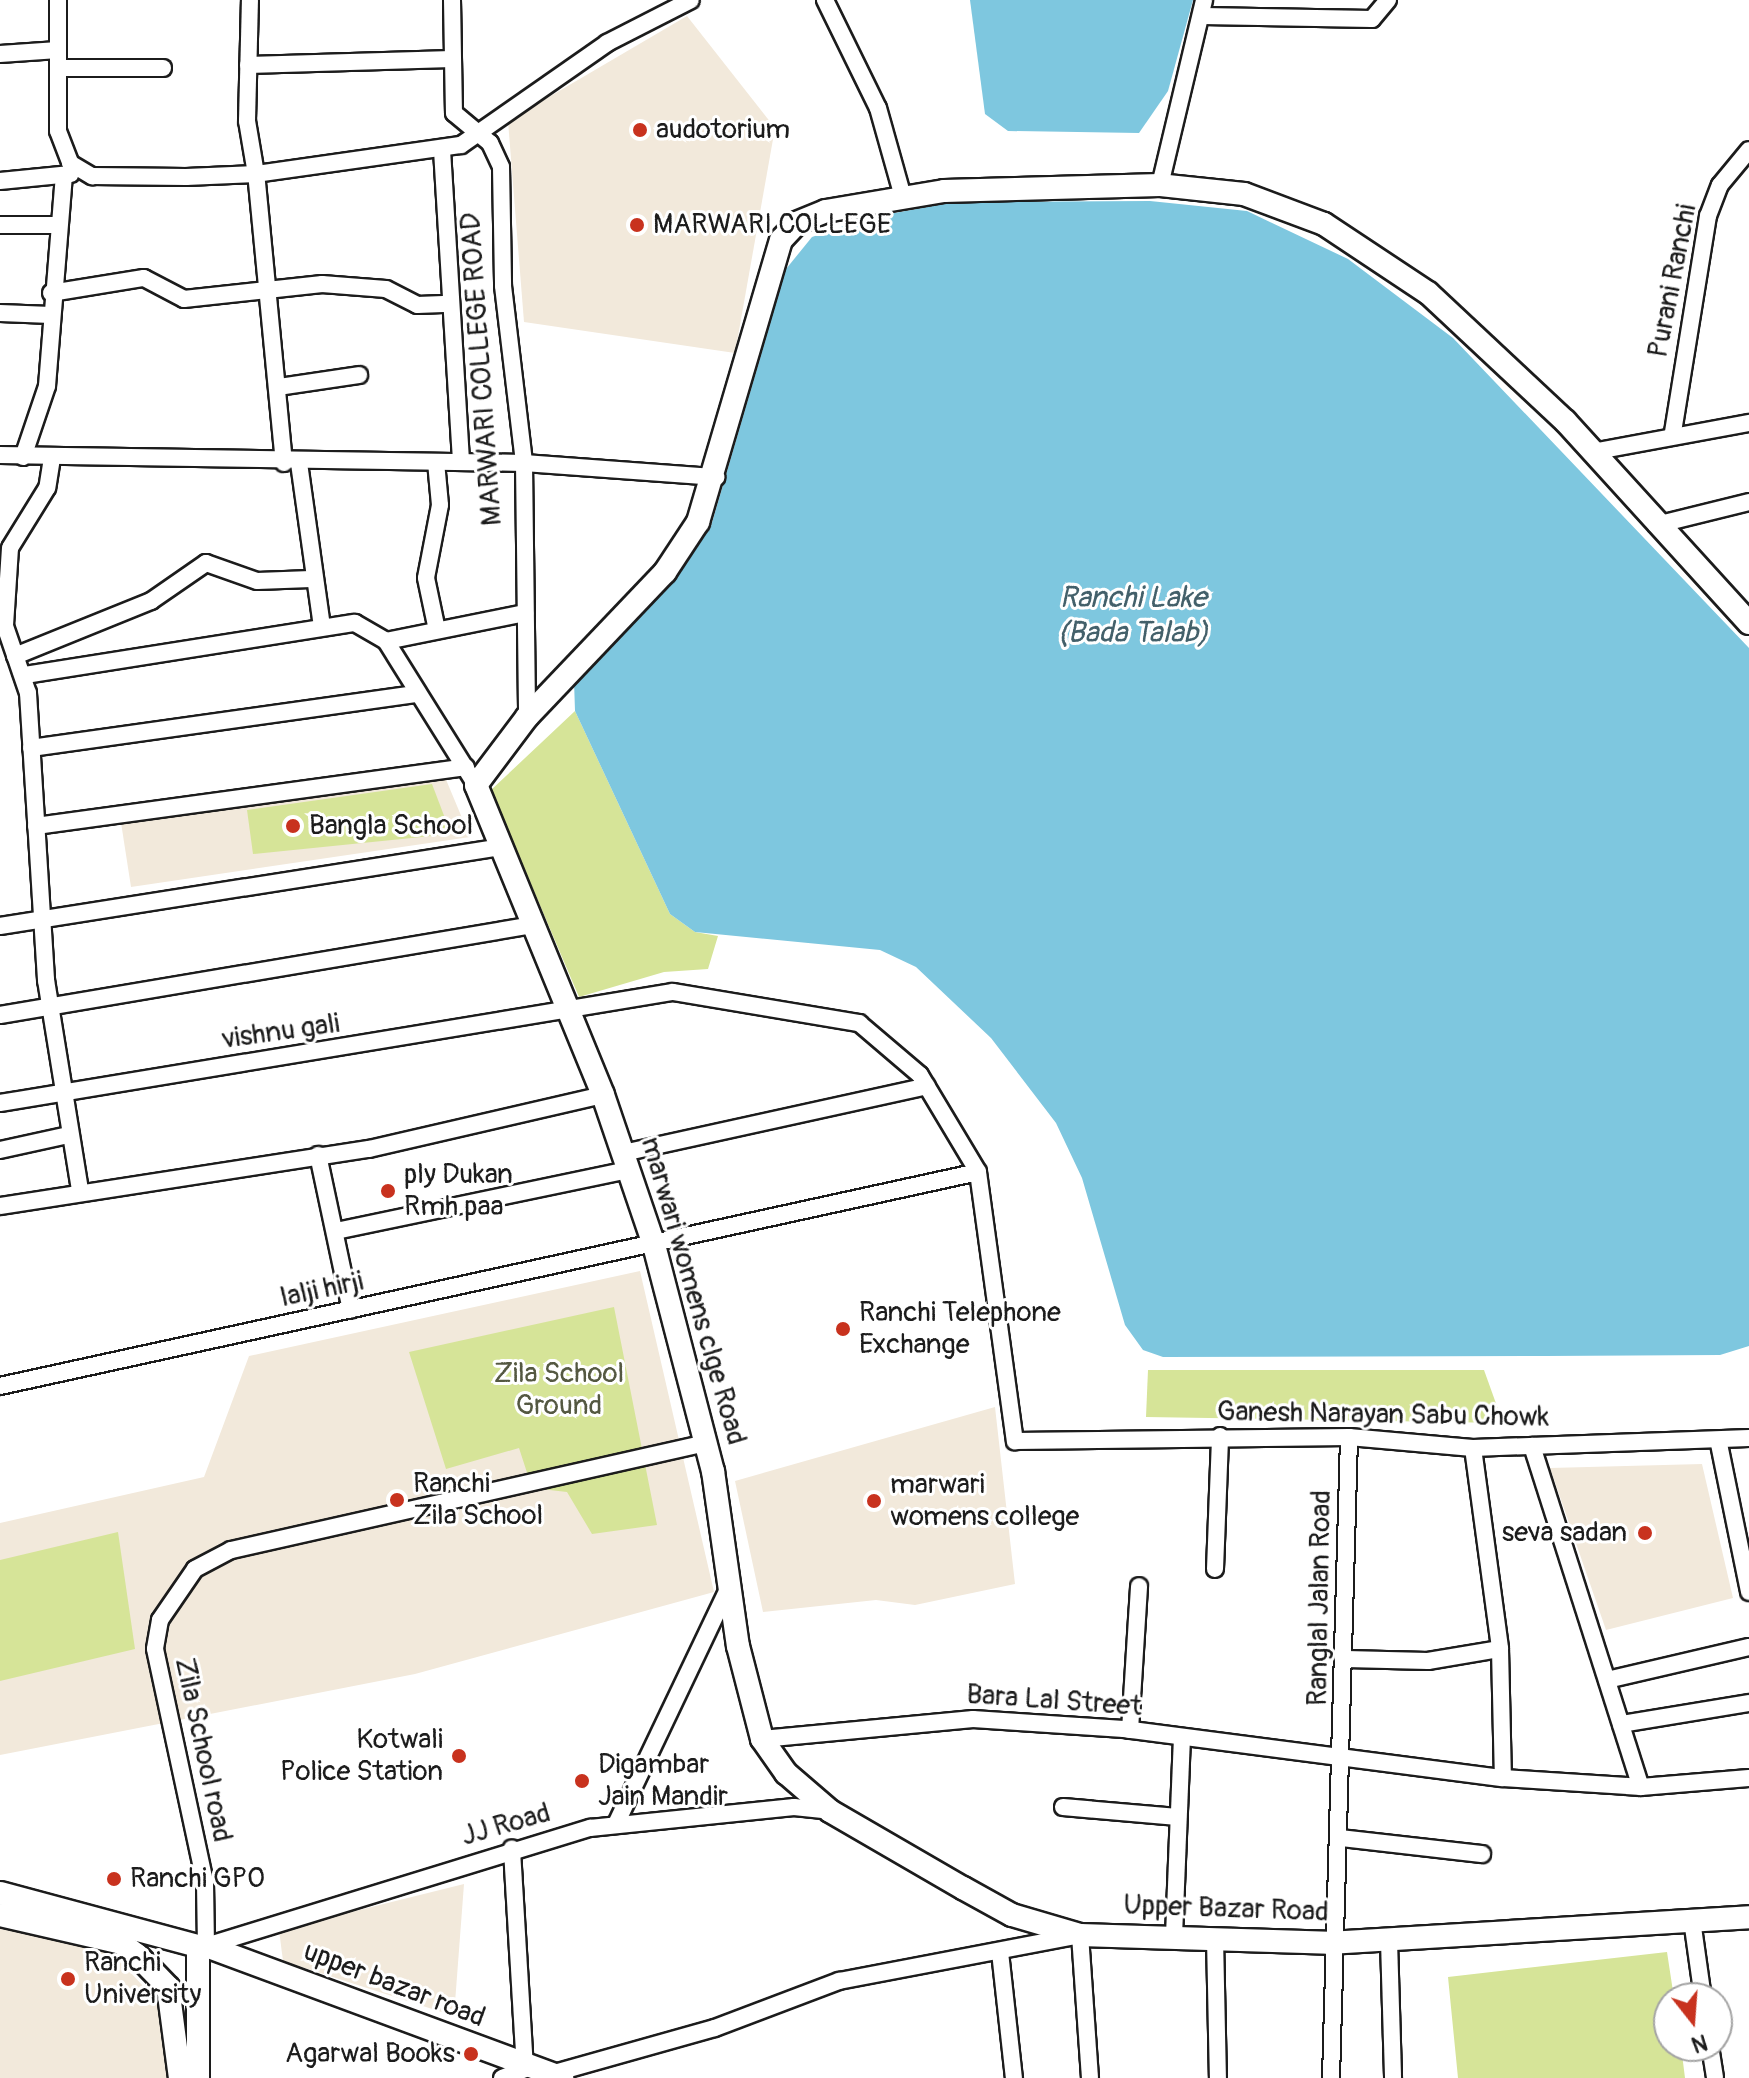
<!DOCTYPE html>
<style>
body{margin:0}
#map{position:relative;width:1749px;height:2078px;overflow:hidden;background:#fff;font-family:Pangolin,sans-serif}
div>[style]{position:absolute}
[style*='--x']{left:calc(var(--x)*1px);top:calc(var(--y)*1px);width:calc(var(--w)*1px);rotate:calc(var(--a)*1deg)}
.built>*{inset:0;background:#f2e9db}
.green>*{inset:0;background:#d6e498}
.water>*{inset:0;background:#7ec7df}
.roads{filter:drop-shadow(2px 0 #1c1c1c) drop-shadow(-2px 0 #1c1c1c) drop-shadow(0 2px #1c1c1c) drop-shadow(0 -2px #1c1c1c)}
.street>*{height:16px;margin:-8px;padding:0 8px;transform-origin:8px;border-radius:8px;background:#fff}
.secondary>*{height:22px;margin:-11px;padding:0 11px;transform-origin:11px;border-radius:11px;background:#fff}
.dots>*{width:22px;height:22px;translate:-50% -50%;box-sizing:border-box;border:4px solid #fff;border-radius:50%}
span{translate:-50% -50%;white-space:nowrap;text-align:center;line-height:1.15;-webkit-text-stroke:6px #fff;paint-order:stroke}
.poi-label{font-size:28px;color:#1c1c1c}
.left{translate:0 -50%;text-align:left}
.right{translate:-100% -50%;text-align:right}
.street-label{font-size:28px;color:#1c1c1c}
.park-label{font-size:28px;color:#545841}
.water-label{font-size:30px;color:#43606a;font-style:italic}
.north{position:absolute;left:1653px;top:1982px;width:80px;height:80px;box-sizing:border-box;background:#fff;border:2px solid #a4a4a4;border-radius:50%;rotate:163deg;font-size:22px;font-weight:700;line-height:32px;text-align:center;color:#1c1c1c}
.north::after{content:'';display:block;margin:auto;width:28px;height:36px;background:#c8321e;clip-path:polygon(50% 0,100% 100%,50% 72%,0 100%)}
</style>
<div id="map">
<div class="built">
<div style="clip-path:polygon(687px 16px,775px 128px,735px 353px,524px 322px,508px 121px)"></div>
<div style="clip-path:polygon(442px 770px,470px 837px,131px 887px,120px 816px)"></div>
<div style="clip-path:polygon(640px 1271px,714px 1592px,415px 1674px,0 1755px,0 1523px,204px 1477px,249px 1356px)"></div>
<div style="clip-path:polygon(995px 1407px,1015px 1584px,915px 1605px,876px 1600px,763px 1612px,735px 1481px)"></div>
<div style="clip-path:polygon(1702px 1464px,1733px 1598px,1606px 1630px,1550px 1468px)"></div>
<div style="clip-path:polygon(464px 1884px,454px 2016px,283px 1961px,279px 1930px)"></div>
<div style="clip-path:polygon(0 1921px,104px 1944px,170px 2015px,175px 2078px,0 2078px)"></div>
</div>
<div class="green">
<div style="clip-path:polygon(575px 711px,670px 914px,695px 932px,718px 936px,708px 969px,664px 972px,579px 997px,491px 790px)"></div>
<div style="clip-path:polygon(432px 784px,451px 834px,253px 854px,247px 810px)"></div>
<div style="clip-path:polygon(614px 1307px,657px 1525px,592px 1534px,567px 1492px,532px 1488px,519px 1448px,446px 1469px,409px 1352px)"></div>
<div style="clip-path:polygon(1148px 1370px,1484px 1370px,1503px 1423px,1146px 1417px)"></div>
<div style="clip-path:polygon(118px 1532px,135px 1649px,0 1681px,0 1560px)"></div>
<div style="clip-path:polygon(1667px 1952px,1674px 1998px,1669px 2046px,1681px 2046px,1685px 2078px,1458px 2078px,1448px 1977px)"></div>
</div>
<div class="water">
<div style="clip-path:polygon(970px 0,1193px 0,1168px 91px,1139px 133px,1008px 131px,985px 114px)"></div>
<div style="clip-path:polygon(1150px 201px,1247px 211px,1348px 259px,1453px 338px,1749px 648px,1749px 1346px,1720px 1355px,1545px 1356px,1163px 1357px,1143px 1350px,1125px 1325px,1082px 1178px,1056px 1123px,991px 1038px,916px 967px,880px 950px,695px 932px,670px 914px,575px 711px,574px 681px,673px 581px,711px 526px,786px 269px,812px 237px,867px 218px,955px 202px)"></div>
</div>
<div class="roads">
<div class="street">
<div style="--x:58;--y:0;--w:131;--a:90"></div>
<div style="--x:58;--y:131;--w:34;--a:69"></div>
<div style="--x:70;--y:163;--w:26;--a:31"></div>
<div style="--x:92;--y:176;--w:94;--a:0.6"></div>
<div style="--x:186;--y:177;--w:70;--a:-2.5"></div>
<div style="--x:256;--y:174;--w:54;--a:-99.6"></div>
<div style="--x:247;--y:121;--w:121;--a:-88.6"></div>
<div style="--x:452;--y:0;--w:113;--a:89"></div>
<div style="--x:454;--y:113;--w:47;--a:39.8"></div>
<div style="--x:490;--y:143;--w:26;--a:65"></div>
<div style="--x:501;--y:167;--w:119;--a:89"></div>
<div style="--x:503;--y:286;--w:178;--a:83.2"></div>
<div style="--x:524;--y:463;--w:254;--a:89.3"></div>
<div style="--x:825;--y:0;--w:120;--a:63.9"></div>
<div style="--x:878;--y:108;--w:92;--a:74.3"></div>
<div style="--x:1203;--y:16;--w:169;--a:1"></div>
<div style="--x:1372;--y:19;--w:25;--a:-50"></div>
<div style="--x:0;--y:54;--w:58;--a:-3.9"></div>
<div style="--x:248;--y:65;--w:204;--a:-1.7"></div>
<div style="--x:58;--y:68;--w:105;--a:0"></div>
<div style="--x:442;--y:150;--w:312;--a:86.5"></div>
<div style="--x:0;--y:181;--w:71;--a:-5.6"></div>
<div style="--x:1160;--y:185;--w:190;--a:-76.6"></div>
<div style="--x:0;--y:225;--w:57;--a:0"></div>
<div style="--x:51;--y:293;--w:94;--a:-9.2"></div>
<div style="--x:144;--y:278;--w:45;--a:27.7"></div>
<div style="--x:184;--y:299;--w:139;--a:-6.2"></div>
<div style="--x:322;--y:284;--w:64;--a:4.5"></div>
<div style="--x:386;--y:289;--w:35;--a:27"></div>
<div style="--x:417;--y:305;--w:33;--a:-2"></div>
<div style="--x:0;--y:313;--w:51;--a:2.2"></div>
<div style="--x:279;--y:387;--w:81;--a:-8.5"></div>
<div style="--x:1673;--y:432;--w:219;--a:-80.8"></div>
<div style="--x:1708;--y:216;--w:33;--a:-69"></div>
<div style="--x:1720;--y:185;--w:45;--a:-50.4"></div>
<div style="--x:1592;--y:452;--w:160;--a:-10.5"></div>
<div style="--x:0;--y:455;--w:524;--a:0.87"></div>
<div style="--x:524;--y:463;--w:193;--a:4.2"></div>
<div style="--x:23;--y:457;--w:75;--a:-71.3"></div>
<div style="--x:47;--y:386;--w:212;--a:-85.4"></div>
<div style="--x:52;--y:458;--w:30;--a:99"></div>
<div style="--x:47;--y:488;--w:70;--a:121.7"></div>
<div style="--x:10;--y:548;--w:78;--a:93.7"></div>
<div style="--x:5;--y:626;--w:71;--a:71.1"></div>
<div style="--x:28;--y:693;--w:288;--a:86.4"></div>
<div style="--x:46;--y:980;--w:214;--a:80.8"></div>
<div style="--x:436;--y:462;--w:43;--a:84.7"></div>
<div style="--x:440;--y:505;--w:74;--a:100.9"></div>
<div style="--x:426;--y:578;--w:53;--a:78.1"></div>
<div style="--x:284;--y:463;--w:290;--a:-95.5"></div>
<div style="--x:256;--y:174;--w:207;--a:-8.1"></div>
<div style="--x:461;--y:145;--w:178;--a:-34.9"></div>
<div style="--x:607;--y:43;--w:94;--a:-27.1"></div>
<div style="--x:299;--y:463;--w:165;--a:82"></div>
<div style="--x:1656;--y:525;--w:96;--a:-13.9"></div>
<div style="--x:386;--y:641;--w:142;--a:-11.4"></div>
<div style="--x:15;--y:656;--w:147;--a:-22"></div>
<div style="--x:151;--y:601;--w:67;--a:-34.6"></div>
<div style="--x:206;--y:563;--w:54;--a:19.4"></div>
<div style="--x:257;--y:581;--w:54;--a:-2.1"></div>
<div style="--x:25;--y:675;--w:334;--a:-9"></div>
<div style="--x:355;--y:623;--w:36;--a:30"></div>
<div style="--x:386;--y:641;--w:170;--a:58"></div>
<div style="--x:31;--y:748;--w:390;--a:-8"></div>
<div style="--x:36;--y:826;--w:434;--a:-7.8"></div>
<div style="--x:0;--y:926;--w:507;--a:-8.96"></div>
<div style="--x:0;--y:1015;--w:541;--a:-9.58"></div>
<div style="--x:0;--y:1103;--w:682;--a:-9.37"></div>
<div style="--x:673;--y:992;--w:189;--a:9.5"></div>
<div style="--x:859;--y:1023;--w:80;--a:40.4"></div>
<div style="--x:920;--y:1075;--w:113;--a:59.1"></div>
<div style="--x:978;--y:1172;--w:272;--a:82.2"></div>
<div style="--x:1015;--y:1441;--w:334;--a:-0.7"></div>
<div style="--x:1349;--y:1437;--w:124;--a:5.1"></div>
<div style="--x:1473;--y:1448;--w:276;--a:-2.1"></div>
<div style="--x:0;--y:1150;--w:70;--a:-12.4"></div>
<div style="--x:623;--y:1153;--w:311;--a:-12.4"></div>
<div style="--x:318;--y:1155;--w:158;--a:78"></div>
<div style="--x:0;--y:1206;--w:373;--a:-8.8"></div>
<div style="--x:369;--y:1149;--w:240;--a:-13"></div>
<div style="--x:336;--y:1231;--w:299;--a:-11.8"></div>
<div style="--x:0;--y:1386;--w:1001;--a:-12.34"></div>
<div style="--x:706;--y:1443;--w:487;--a:167.3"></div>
<div style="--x:231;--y:1550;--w:41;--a:152.2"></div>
<div style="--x:195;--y:1569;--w:62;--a:124.5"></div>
<div style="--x:160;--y:1620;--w:29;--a:100"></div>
<div style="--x:155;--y:1649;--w:239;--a:77.9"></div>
<div style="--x:205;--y:1883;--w:63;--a:89.1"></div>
<div style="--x:206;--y:1946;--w:402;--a:-17.1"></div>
<div style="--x:590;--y:1828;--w:205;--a:-5.9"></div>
<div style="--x:794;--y:1807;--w:36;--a:6"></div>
<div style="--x:1719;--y:1444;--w:151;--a:78.5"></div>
<div style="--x:1532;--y:1446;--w:358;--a:72.3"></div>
<div style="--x:1473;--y:1448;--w:203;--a:82.3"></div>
<div style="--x:1500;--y:1649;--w:129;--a:88.7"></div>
<div style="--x:1215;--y:1569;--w:133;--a:-87.8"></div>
<div style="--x:1346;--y:1659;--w:82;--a:1.4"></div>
<div style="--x:1428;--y:1661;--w:73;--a:-9.5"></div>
<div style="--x:1607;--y:1680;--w:146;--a:-13.1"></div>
<div style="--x:1621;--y:1724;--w:130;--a:-9.3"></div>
<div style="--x:1130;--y:1730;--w:144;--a:-86.4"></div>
<div style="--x:762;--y:1739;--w:212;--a:-5.4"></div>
<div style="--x:973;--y:1719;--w:151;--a:3.8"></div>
<div style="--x:1124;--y:1729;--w:382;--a:7.4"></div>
<div style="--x:1503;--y:1778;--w:138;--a:3.7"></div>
<div style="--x:1641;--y:1787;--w:108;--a:-4.8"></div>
<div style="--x:1063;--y:1807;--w:115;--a:5"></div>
<div style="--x:616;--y:1824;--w:258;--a:-64.5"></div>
<div style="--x:1341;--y:1838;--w:142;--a:6.5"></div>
<div style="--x:1692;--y:1920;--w:79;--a:82"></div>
<div style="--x:1174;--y:1936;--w:199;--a:-87.7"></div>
<div style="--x:1215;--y:1938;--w:140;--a:88.8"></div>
<div style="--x:1389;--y:1941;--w:137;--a:88.3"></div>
<div style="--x:1000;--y:1952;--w:127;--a:83.7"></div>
<div style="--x:1710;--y:2046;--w:32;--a:81"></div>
<div style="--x:551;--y:2074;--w:170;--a:-15.7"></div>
<div style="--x:715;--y:2028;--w:133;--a:-20.8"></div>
<div style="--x:839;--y:1981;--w:245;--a:-10.8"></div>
<div style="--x:1080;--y:1935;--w:143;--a:86"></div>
<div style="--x:502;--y:2078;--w:25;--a:-21"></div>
<div style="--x:525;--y:2069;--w:221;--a:-93.4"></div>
<div style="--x:1331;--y:2078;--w:641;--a:-88.39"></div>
</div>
<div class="secondary">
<div style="--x:1749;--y:623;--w:273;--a:-132.3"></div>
<div style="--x:1565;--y:421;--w:187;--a:-136.9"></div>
<div style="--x:1428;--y:293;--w:125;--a:-146.4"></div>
<div style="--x:1324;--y:224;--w:85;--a:-159.4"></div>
<div style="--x:1244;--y:194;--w:84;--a:-173.9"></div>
<div style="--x:1160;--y:185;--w:216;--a:178.4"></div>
<div style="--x:944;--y:191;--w:120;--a:170.4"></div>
<div style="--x:826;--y:211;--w:31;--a:158"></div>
<div style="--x:797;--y:223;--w:23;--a:133"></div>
<div style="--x:781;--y:240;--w:294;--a:106.4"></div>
<div style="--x:698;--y:522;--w:60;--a:123.4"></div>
<div style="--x:665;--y:572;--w:200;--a:133.6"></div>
<div style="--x:527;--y:717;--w:85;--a:126.9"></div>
<div style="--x:476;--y:785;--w:335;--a:67.7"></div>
<div style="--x:603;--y:1095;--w:158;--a:71.2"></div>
<div style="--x:654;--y:1245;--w:234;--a:75.4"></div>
<div style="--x:713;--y:1471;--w:177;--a:81.9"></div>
<div style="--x:738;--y:1646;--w:96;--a:75.5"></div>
<div style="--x:762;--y:1739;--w:42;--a:54.8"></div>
<div style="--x:786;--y:1773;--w:58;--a:40.8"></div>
<div style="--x:830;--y:1811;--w:154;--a:30.1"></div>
<div style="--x:963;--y:1888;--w:56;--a:28.9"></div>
<div style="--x:1012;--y:1915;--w:71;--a:16.4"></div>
<div style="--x:1080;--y:1935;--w:249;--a:1.8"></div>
<div style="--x:1329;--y:1943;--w:421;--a:-3.5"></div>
<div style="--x:0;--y:1893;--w:205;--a:15"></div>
<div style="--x:198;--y:1946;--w:132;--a:90"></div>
<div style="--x:0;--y:1915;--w:124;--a:13"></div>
<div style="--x:121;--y:1943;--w:20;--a:37"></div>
<div style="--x:137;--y:1955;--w:45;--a:45.9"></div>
<div style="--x:168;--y:1987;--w:92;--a:82.5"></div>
<div style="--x:199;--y:1949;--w:8;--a:-23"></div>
<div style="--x:206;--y:1946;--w:380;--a:20.3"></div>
</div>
</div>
<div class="dots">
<div style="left:640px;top:130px;background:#c8321e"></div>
<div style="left:637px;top:225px;background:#c8321e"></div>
<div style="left:293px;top:826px;background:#c8321e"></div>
<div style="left:388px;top:1191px;background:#c8321e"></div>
<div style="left:843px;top:1329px;background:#c8321e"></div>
<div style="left:397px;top:1500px;background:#c8321e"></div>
<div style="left:874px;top:1501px;background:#c8321e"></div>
<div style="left:1645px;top:1533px;background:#c8321e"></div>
<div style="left:459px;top:1756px;background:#c8321e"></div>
<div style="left:582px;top:1781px;background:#c8321e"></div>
<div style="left:114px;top:1879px;background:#c8321e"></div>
<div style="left:68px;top:1979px;background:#c8321e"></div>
<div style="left:471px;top:2054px;background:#c8321e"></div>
</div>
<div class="poi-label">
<span class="left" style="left:656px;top:130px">audotorium</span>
<span class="left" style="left:653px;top:225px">MARWARI COLLEGE</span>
<span class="left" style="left:309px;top:826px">Bangla School</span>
<span class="left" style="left:404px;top:1191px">ply Dukan<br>Rmh paa</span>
<span class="left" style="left:859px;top:1329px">Ranchi Telephone<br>Exchange</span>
<span class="left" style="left:413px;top:1500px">Ranchi<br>Zila School</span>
<span class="left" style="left:890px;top:1501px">marwari<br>womens college</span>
<span class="right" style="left:1627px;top:1533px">seva sadan</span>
<span class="right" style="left:443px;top:1756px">Kotwali<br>Police Station</span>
<span class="left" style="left:598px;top:1781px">Digambar<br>Jain Mandir</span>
<span class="left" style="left:130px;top:1879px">Ranchi GPO</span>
<span class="left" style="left:84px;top:1979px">Ranchi<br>University</span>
<span class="right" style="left:455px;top:2054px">Agarwal Books</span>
</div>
<div class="street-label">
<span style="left:1673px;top:281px;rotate:-79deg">Purani Ranchi</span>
<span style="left:482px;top:369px;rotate:-94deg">MARWARI COLLEGE ROAD</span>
<span style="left:281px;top:1032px;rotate:-8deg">vishnu gali</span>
<span style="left:322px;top:1290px;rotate:-12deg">lalji hirji</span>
<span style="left:693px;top:1291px;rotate:74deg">marwari womens clge Road</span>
<span style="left:1383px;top:1415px;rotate:1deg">Ganesh Narayan Sabu Chowk</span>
<span style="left:1320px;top:1598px;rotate:-89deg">Ranglal Jalan Road</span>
<span style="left:1054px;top:1701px;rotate:4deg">Bara Lal Street</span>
<span style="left:203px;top:1750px;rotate:78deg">Zila School road</span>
<span style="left:506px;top:1825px;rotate:-16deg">JJ Road</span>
<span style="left:1226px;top:1909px;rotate:2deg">Upper Bazar Road</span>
<span style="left:394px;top:1985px;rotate:21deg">upper bazar road</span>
</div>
<div class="park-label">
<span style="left:559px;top:1390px">Zila School<br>Ground</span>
</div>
<div class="water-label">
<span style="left:1133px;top:615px">Ranchi Lake<br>(Bada Talab)</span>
</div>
<div class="north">N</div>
</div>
